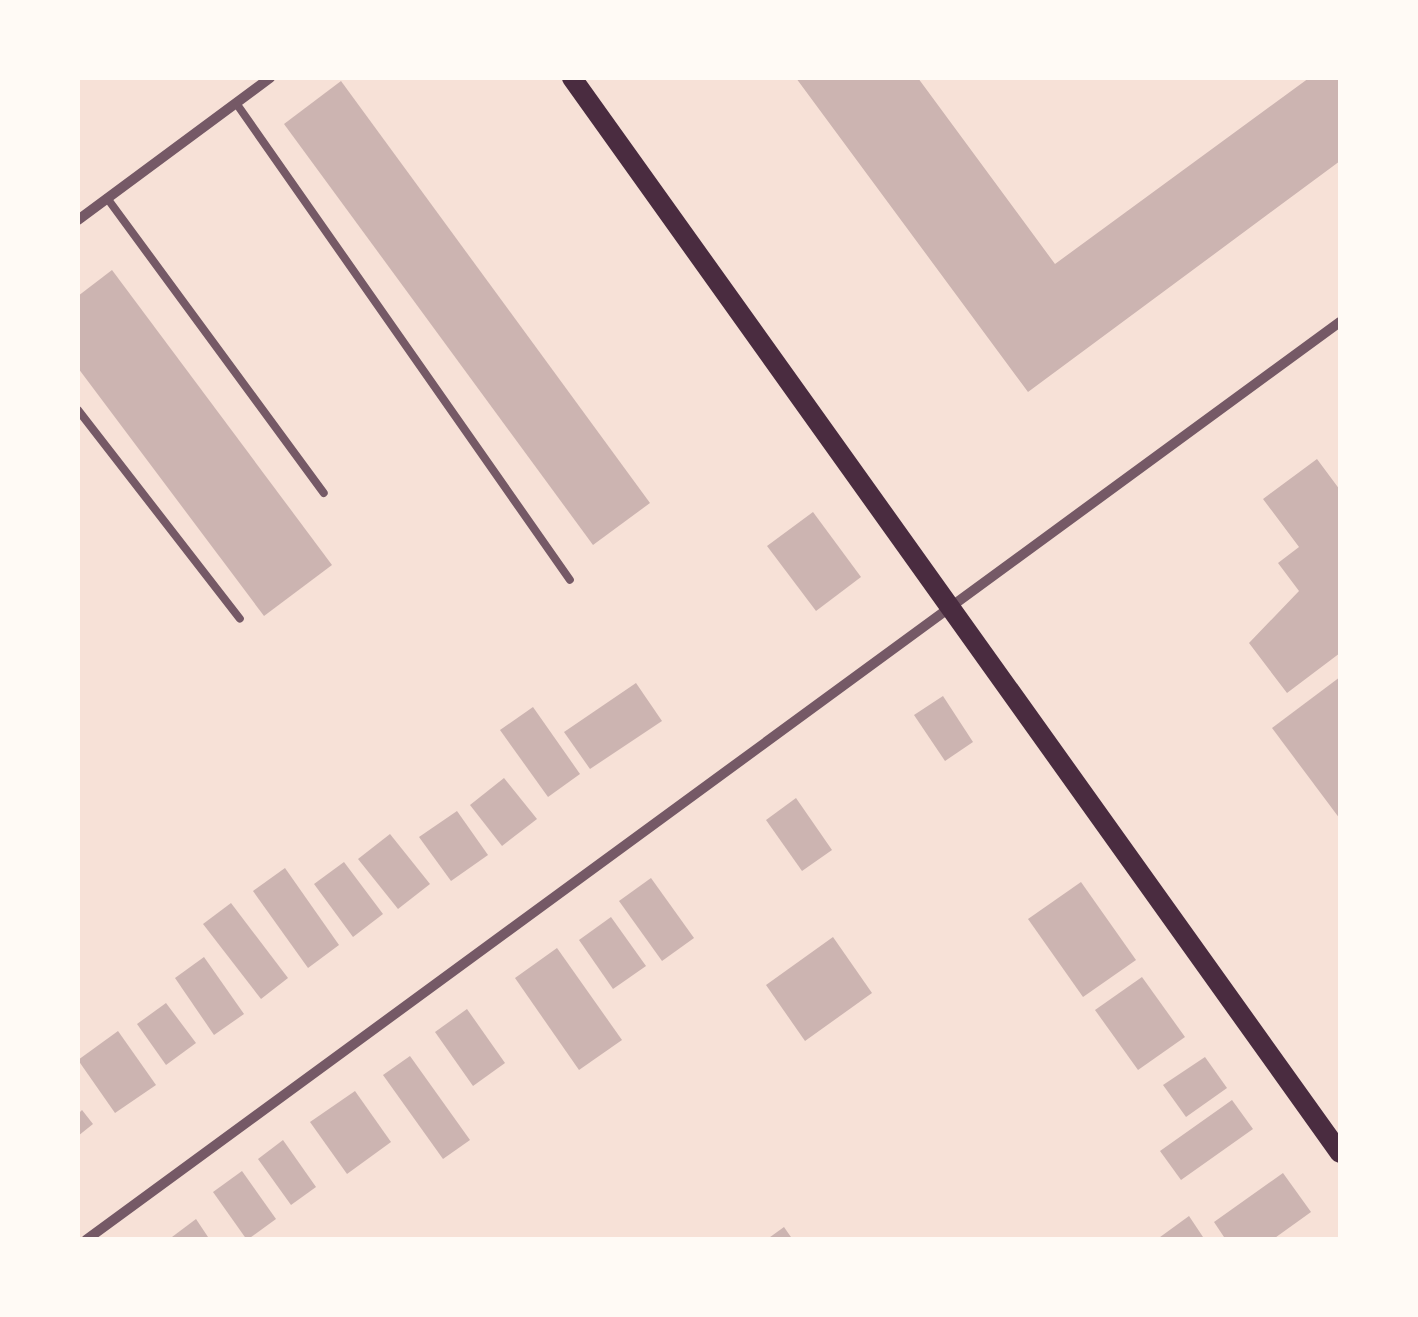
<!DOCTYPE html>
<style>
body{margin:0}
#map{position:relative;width:1418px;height:1317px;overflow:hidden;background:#f7e1d7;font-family:"Fira Sans Condensed",sans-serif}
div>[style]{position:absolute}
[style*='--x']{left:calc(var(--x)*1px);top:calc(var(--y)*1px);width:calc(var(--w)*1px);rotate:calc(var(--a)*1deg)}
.building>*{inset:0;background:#ccb4b1}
.service>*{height:8px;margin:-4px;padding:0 4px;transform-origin:4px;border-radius:4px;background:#755966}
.minor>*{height:10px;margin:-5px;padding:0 5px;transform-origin:5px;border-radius:5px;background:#755966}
.secondary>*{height:20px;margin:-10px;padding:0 10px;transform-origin:10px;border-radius:10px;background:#4a2c40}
span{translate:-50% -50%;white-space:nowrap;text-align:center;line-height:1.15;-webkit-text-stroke:10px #fffaf5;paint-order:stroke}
.frame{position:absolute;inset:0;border:80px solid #fffaf5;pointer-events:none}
</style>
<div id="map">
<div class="building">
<div style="clip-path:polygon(796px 78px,918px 78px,1055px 264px,1309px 78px,1340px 78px,1340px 161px,1028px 392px)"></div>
<div style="clip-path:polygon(341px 81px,650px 503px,593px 545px,284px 124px)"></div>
<div style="clip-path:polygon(112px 270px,332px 565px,264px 616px,78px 368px,78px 296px)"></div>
<div style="clip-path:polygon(1317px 459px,1340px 490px,1340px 653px,1287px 693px,1249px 643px,1299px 591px,1278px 563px,1299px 547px,1263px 499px)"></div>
<div style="clip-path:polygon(813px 512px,861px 577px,816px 611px,767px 546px)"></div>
<div style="clip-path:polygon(1340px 677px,1340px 819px,1272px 728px)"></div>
<div style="clip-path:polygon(636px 683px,662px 721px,590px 769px,564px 732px)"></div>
<div style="clip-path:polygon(943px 696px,973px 742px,945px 761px,914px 715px)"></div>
<div style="clip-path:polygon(533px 707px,580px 774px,548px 797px,500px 730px)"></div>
<div style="clip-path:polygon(504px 778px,537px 819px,502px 846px,470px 805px)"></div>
<div style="clip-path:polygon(796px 798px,832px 850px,802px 871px,766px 820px)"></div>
<div style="clip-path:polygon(457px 811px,488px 855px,451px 881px,419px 837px)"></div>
<div style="clip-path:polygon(390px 834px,430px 884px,398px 909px,358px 859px)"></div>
<div style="clip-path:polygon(344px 862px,383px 914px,353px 937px,314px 884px)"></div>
<div style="clip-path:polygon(285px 868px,339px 945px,308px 968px,253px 891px)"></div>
<div style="clip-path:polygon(651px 878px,694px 938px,662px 961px,619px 901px)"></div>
<div style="clip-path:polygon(1081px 882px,1136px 960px,1083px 997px,1028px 919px)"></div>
<div style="clip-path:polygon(231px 903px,288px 978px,261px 999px,203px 924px)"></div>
<div style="clip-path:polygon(611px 917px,646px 966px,613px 989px,579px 940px)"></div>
<div style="clip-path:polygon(833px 937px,872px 993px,805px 1041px,766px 985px)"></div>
<div style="clip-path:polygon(557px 948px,622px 1040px,579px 1070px,515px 978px)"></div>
<div style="clip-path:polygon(204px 957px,244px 1014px,214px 1035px,175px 978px)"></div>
<div style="clip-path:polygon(1142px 977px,1185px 1037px,1138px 1070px,1095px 1010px)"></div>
<div style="clip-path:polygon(166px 1003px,196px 1043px,166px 1065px,137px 1024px)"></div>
<div style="clip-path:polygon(467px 1009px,505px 1063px,473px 1086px,435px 1032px)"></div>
<div style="clip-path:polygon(118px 1031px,156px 1085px,115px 1113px,78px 1060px)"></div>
<div style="clip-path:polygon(410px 1056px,470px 1140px,443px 1159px,383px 1075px)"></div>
<div style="clip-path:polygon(1205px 1057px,1227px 1088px,1186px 1117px,1163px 1085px)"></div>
<div style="clip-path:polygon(355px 1091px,391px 1142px,347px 1174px,310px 1122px)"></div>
<div style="clip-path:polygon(1232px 1100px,1253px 1129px,1181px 1180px,1160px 1151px)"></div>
<div style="clip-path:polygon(82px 1110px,93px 1124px,78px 1136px,78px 1114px)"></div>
<div style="clip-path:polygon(283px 1140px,316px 1187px,291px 1205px,258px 1159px)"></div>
<div style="clip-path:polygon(242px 1171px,276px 1219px,247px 1240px,213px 1192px)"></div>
<div style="clip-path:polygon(1283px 1173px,1311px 1212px,1272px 1240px,1226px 1240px,1214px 1222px)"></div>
<div style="clip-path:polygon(1189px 1216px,1205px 1240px,1156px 1240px)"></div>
<div style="clip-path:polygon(196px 1219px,210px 1240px,168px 1240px)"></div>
<div style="clip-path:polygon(784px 1227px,793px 1240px,766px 1240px)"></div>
</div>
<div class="service">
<div style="--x:236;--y:103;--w:582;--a:55"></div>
<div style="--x:107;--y:198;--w:366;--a:53.7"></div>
<div style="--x:78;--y:410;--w:264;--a:52.2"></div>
</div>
<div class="minor">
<div style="--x:78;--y:220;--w:239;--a:-36.5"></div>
<div style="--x:86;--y:1240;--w:1554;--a:-36.21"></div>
</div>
<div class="secondary">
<div style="--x:572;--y:78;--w:1321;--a:54.46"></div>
</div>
<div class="frame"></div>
</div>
